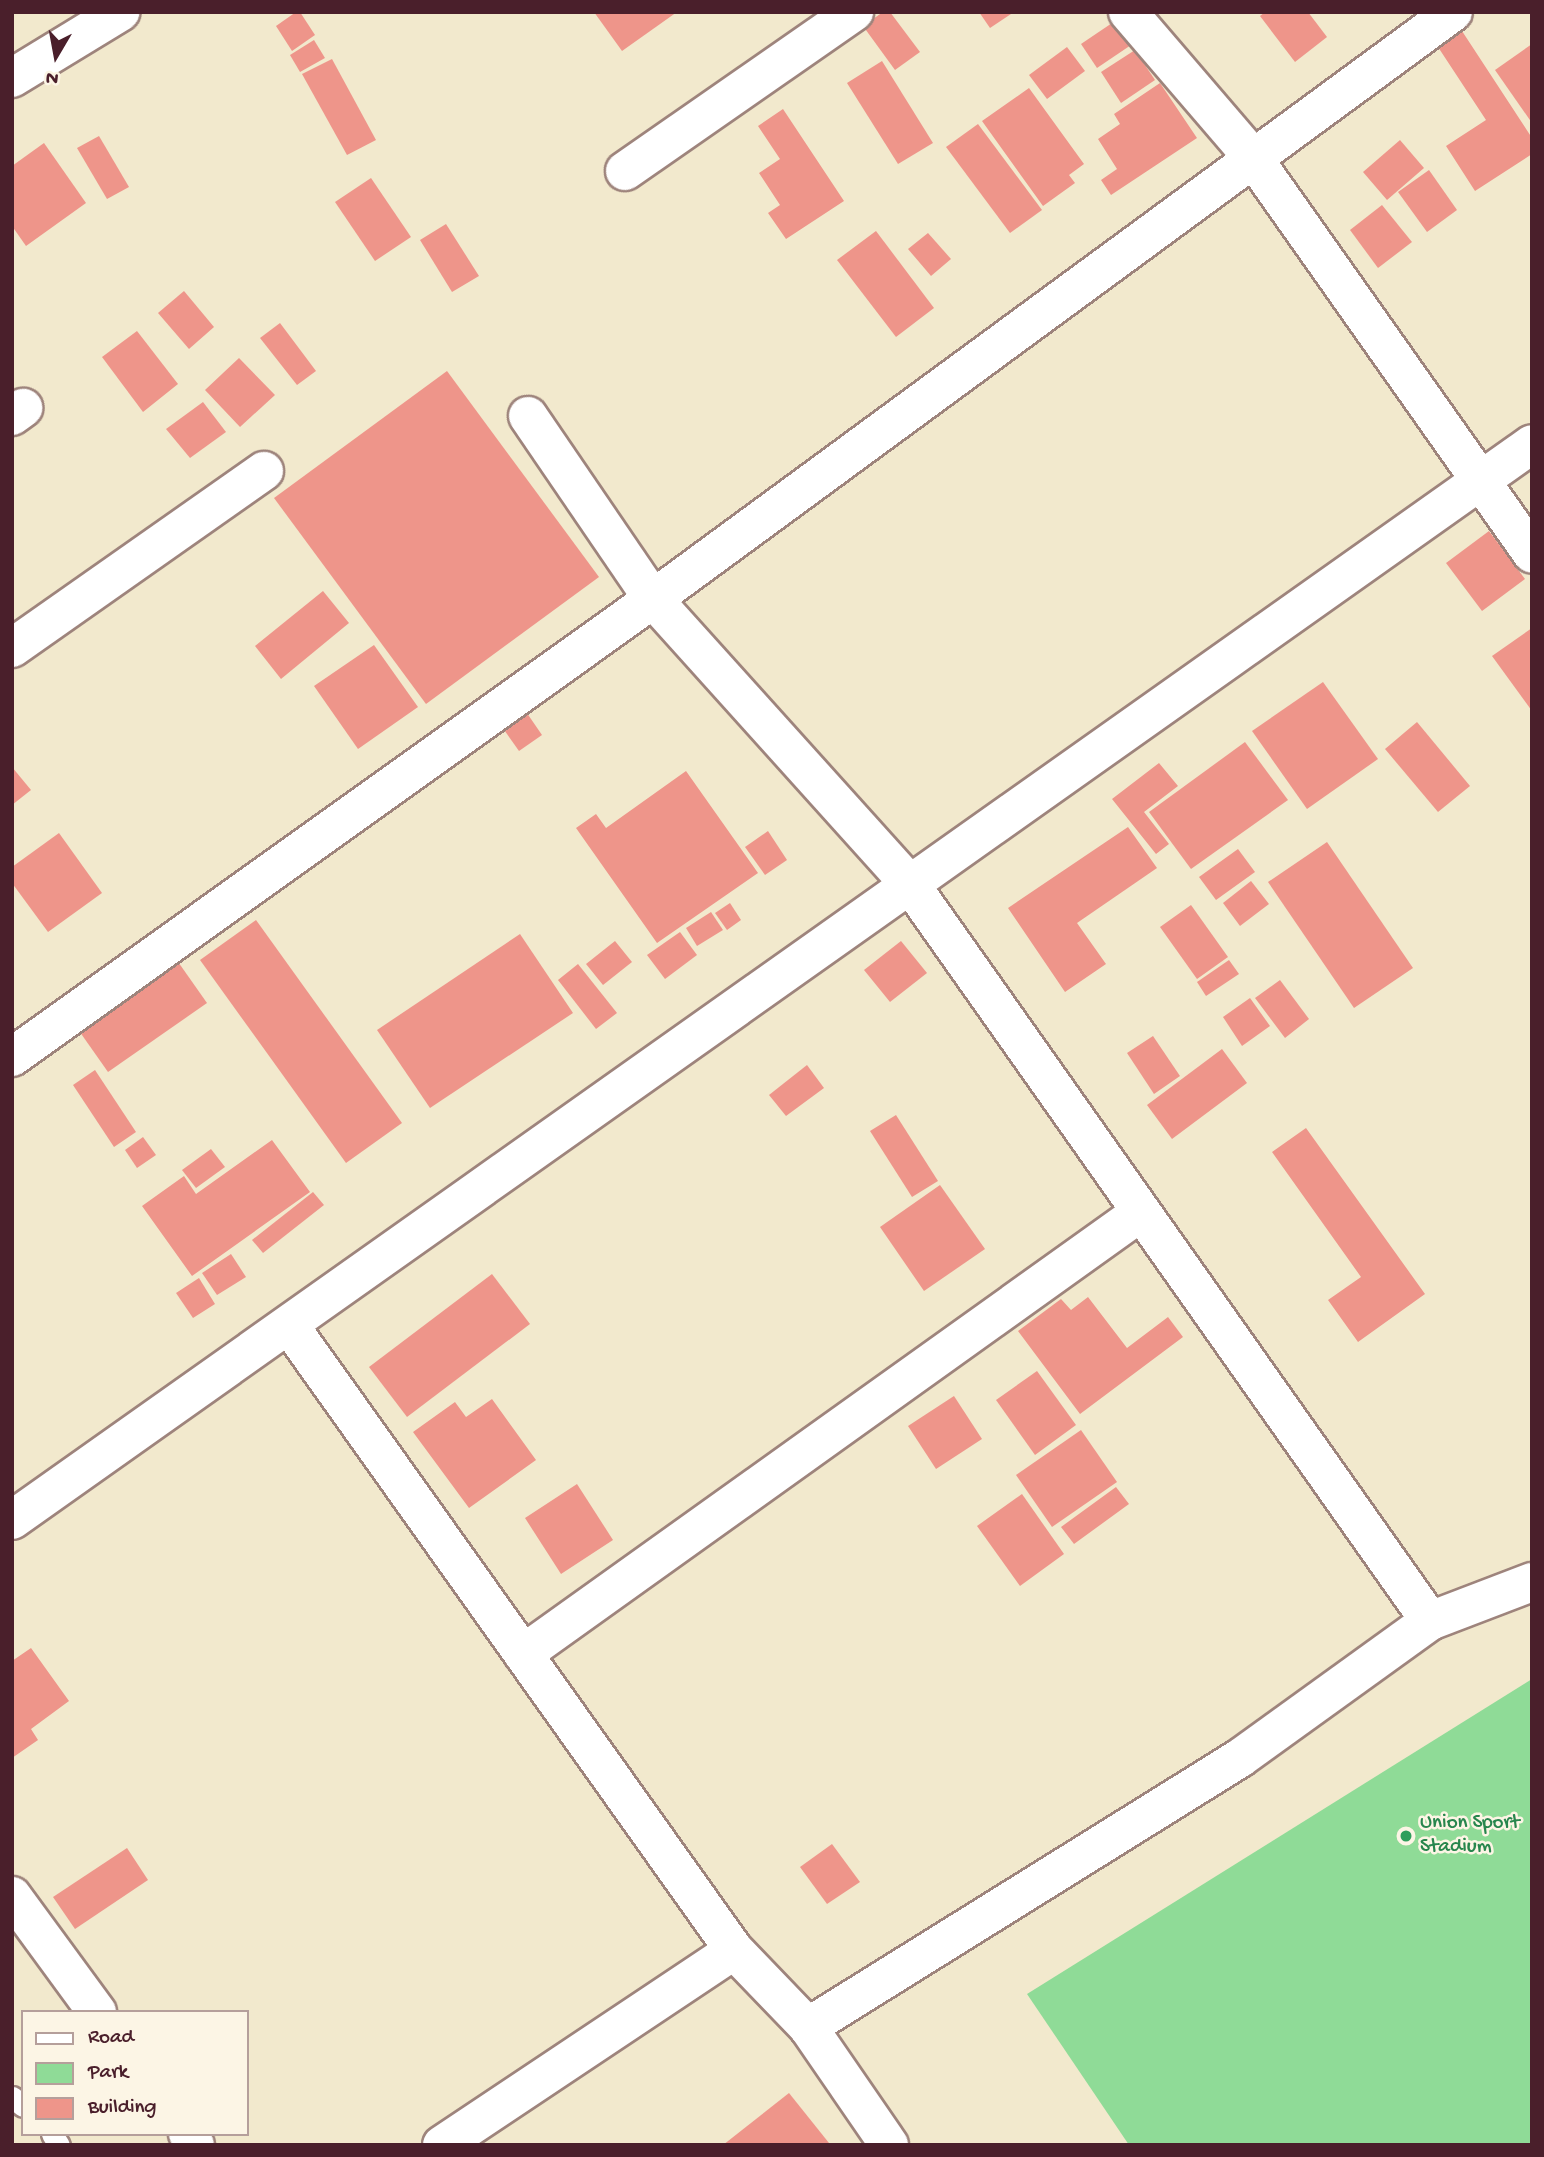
<!DOCTYPE html>
<style>
body{margin:0}
#map{position:relative;width:1544px;height:2157px;overflow:hidden;background:#f2e9cd;font-family:"Gochi Hand",sans-serif}
div>[style]{position:absolute}
[style*='--x']{left:calc(var(--x)*1px);top:calc(var(--y)*1px);width:calc(var(--w)*1px);rotate:calc(var(--a)*1deg)}
.green>*{inset:0;background:#8fdb97}
.building>*{inset:0;background:#ee958a}
.roads{filter:drop-shadow(2px 0 #9e847c) drop-shadow(-2px 0 #9e847c) drop-shadow(0 2px #9e847c) drop-shadow(0 -2px #9e847c)}
.service>*{height:21px;margin:-10.5px;padding:0 10.5px;transform-origin:10.5px;border-radius:10.5px;background:#fff}
.minor>*{height:38px;margin:-19px;padding:0 19px;transform-origin:19px;border-radius:19px;background:#fff}
.tertiary>*{height:38px;margin:-19px;padding:0 19px;transform-origin:19px;border-radius:19px;background:#fff}
.dots>*{width:19px;height:19px;translate:-50% -50%;box-sizing:border-box;border:4px solid #fcf5e5;border-radius:50%}
span{translate:-50% -50%;white-space:nowrap;text-align:center;line-height:1.15;-webkit-text-stroke:5px #fcf5e5;paint-order:stroke}
.leisure-label{font-size:21px;color:#27864d}
.left{translate:0 -50%;text-align:left}
.frame{position:absolute;inset:0;border:14px solid #4a1f2b;pointer-events:none}
.legend{position:absolute;left:21px;top:2010px;width:228px;height:126px;box-sizing:border-box;background:#fcf5e5;border:2px solid #b59f9b;margin:0;padding:9px 12px;list-style:none;font-size:21px;color:#4a1f2b}
.legend li{display:flex;align-items:center;gap:14px;height:35px}
.legend b{width:35px;border:2px solid #b59f9b}
.north{position:absolute;left:21px;top:21px;width:70px;height:70px;-webkit-text-stroke:5px #fcf5e5;paint-order:stroke;rotate:190deg;font-size:19px;font-weight:700;line-height:28px;text-align:center;color:#4a1f2b}
.north::after{content:'';display:block;margin:auto;width:24px;height:32px;background:#4a1f2b;clip-path:polygon(50% 0,100% 100%,50% 72%,0 100%)}
</style>
<div id="map">
<div class="green">
<div style="clip-path:polygon(1532px 1679px,1532px 2145px,1129px 2145px,1027px 1994px)"></div>
</div>
<div class="building">
<div style="clip-path:polygon(296px 12px,300px 12px,315px 35px,292px 51px,276px 26px)"></div>
<div style="clip-path:polygon(594px 12px,677px 12px,622px 51px)"></div>
<div style="clip-path:polygon(883px 12px,890px 12px,920px 52px,895px 70px,863px 26px)"></div>
<div style="clip-path:polygon(979px 12px,1014px 12px,990px 28px)"></div>
<div style="clip-path:polygon(1265px 12px,1308px 12px,1327px 37px,1295px 62px,1260px 16px)"></div>
<div style="clip-path:polygon(1118px 19px,1134px 43px,1097px 68px,1081px 44px)"></div>
<div style="clip-path:polygon(1462px 31px,1532px 138px,1532px 154px,1475px 191px,1446px 146px,1486px 120px,1438px 47px)"></div>
<div style="clip-path:polygon(314px 40px,325px 58px,300px 72px,290px 55px)"></div>
<div style="clip-path:polygon(1532px 44px,1532px 123px,1495px 70px)"></div>
<div style="clip-path:polygon(1067px 47px,1085px 71px,1047px 99px,1029px 75px)"></div>
<div style="clip-path:polygon(1135px 50px,1155px 80px,1121px 103px,1101px 72px)"></div>
<div style="clip-path:polygon(332px 59px,376px 140px,347px 155px,302px 74px)"></div>
<div style="clip-path:polygon(882px 61px,933px 143px,898px 164px,847px 83px)"></div>
<div style="clip-path:polygon(1160px 83px,1197px 138px,1111px 195px,1101px 180px,1117px 169px,1098px 139px,1120px 124px,1114px 114px)"></div>
<div style="clip-path:polygon(1029px 88px,1084px 164px,1069px 175px,1075px 183px,1043px 206px,982px 121px)"></div>
<div style="clip-path:polygon(783px 109px,844px 201px,786px 239px,768px 213px,780px 205px,759px 173px,780px 159px,758px 126px)"></div>
<div style="clip-path:polygon(978px 124px,1042px 210px,1010px 233px,946px 147px)"></div>
<div style="clip-path:polygon(99px 136px,129px 187px,107px 199px,77px 148px)"></div>
<div style="clip-path:polygon(1400px 140px,1424px 168px,1387px 200px,1363px 172px)"></div>
<div style="clip-path:polygon(44px 143px,86px 203px,26px 246px,12px 226px,12px 166px)"></div>
<div style="clip-path:polygon(1429px 170px,1457px 210px,1427px 232px,1398px 192px)"></div>
<div style="clip-path:polygon(371px 178px,411px 237px,375px 261px,335px 202px)"></div>
<div style="clip-path:polygon(1382px 205px,1412px 242px,1378px 268px,1350px 230px)"></div>
<div style="clip-path:polygon(446px 224px,479px 276px,452px 292px,420px 240px)"></div>
<div style="clip-path:polygon(876px 231px,934px 308px,896px 337px,837px 260px)"></div>
<div style="clip-path:polygon(928px 233px,951px 259px,931px 276px,908px 249px)"></div>
<div style="clip-path:polygon(184px 291px,214px 327px,189px 349px,158px 313px)"></div>
<div style="clip-path:polygon(280px 323px,316px 371px,297px 385px,260px 338px)"></div>
<div style="clip-path:polygon(137px 331px,178px 384px,143px 412px,102px 357px)"></div>
<div style="clip-path:polygon(239px 358px,275px 395px,240px 427px,205px 390px)"></div>
<div style="clip-path:polygon(447px 371px,599px 577px,426px 704px,274px 498px)"></div>
<div style="clip-path:polygon(203px 402px,226px 432px,190px 458px,166px 429px)"></div>
<div style="clip-path:polygon(1489px 531px,1525px 579px,1482px 611px,1446px 563px)"></div>
<div style="clip-path:polygon(323px 591px,349px 623px,281px 679px,255px 646px)"></div>
<div style="clip-path:polygon(1532px 628px,1532px 711px,1492px 656px)"></div>
<div style="clip-path:polygon(374px 645px,418px 707px,358px 749px,314px 686px)"></div>
<div style="clip-path:polygon(1323px 682px,1378px 759px,1307px 809px,1252px 731px)"></div>
<div style="clip-path:polygon(520px 703px,542px 735px,519px 751px,497px 720px)"></div>
<div style="clip-path:polygon(1417px 722px,1470px 786px,1438px 812px,1385px 749px)"></div>
<div style="clip-path:polygon(1245px 742px,1288px 800px,1191px 869px,1149px 812px)"></div>
<div style="clip-path:polygon(1159px 763px,1178px 786px,1144px 812px,1169px 844px,1156px 854px,1112px 799px)"></div>
<div style="clip-path:polygon(12px 767px,31px 790px,12px 805px)"></div>
<div style="clip-path:polygon(686px 771px,758px 873px,657px 943px,576px 828px,596px 814px,606px 828px)"></div>
<div style="clip-path:polygon(1128px 827px,1157px 868px,1077px 923px,1106px 964px,1065px 992px,1008px 908px)"></div>
<div style="clip-path:polygon(768px 831px,787px 860px,765px 875px,745px 847px)"></div>
<div style="clip-path:polygon(59px 833px,102px 893px,48px 932px,12px 883px,12px 867px)"></div>
<div style="clip-path:polygon(1327px 842px,1413px 968px,1354px 1008px,1268px 882px)"></div>
<div style="clip-path:polygon(1238px 849px,1255px 872px,1216px 900px,1199px 877px)"></div>
<div style="clip-path:polygon(1251px 881px,1269px 904px,1240px 926px,1223px 903px)"></div>
<div style="clip-path:polygon(730px 903px,741px 920px,727px 930px,715px 913px)"></div>
<div style="clip-path:polygon(1191px 905px,1228px 957px,1197px 979px,1160px 927px)"></div>
<div style="clip-path:polygon(711px 912px,723px 930px,697px 946px,686px 928px)"></div>
<div style="clip-path:polygon(256px 920px,402px 1123px,346px 1163px,200px 960px)"></div>
<div style="clip-path:polygon(680px 932px,697px 955px,665px 979px,647px 955px)"></div>
<div style="clip-path:polygon(520px 934px,573px 1013px,430px 1108px,377px 1030px)"></div>
<div style="clip-path:polygon(615px 941px,632px 962px,603px 985px,586px 964px)"></div>
<div style="clip-path:polygon(901px 941px,927px 973px,890px 1002px,864px 970px)"></div>
<div style="clip-path:polygon(169px 949px,207px 1003px,108px 1072px,70px 1018px)"></div>
<div style="clip-path:polygon(1229px 960px,1239px 974px,1206px 996px,1197px 982px)"></div>
<div style="clip-path:polygon(578px 964px,617px 1013px,596px 1029px,558px 980px)"></div>
<div style="clip-path:polygon(1280px 980px,1309px 1019px,1285px 1038px,1255px 998px)"></div>
<div style="clip-path:polygon(1250px 998px,1270px 1026px,1242px 1046px,1223px 1017px)"></div>
<div style="clip-path:polygon(1153px 1036px,1180px 1076px,1154px 1094px,1127px 1053px)"></div>
<div style="clip-path:polygon(1222px 1049px,1247px 1083px,1172px 1139px,1147px 1105px)"></div>
<div style="clip-path:polygon(807px 1065px,824px 1088px,786px 1116px,769px 1095px)"></div>
<div style="clip-path:polygon(95px 1070px,136px 1132px,114px 1147px,73px 1085px)"></div>
<div style="clip-path:polygon(896px 1115px,938px 1181px,912px 1197px,870px 1131px)"></div>
<div style="clip-path:polygon(1306px 1128px,1425px 1294px,1358px 1342px,1328px 1300px,1361px 1277px,1272px 1152px)"></div>
<div style="clip-path:polygon(143px 1137px,156px 1155px,137px 1168px,125px 1150px)"></div>
<div style="clip-path:polygon(272px 1140px,310px 1192px,192px 1276px,142px 1206px,184px 1176px,196px 1194px)"></div>
<div style="clip-path:polygon(211px 1149px,225px 1167px,196px 1188px,182px 1170px)"></div>
<div style="clip-path:polygon(940px 1185px,985px 1249px,924px 1291px,880px 1227px)"></div>
<div style="clip-path:polygon(313px 1192px,324px 1205px,263px 1253px,252px 1240px)"></div>
<div style="clip-path:polygon(231px 1254px,246px 1277px,217px 1295px,202px 1273px)"></div>
<div style="clip-path:polygon(492px 1274px,530px 1324px,407px 1417px,369px 1367px)"></div>
<div style="clip-path:polygon(199px 1278px,215px 1304px,193px 1318px,176px 1293px)"></div>
<div style="clip-path:polygon(1088px 1297px,1127px 1348px,1168px 1317px,1183px 1337px,1080px 1414px,1018px 1331px,1061px 1299px,1071px 1310px)"></div>
<div style="clip-path:polygon(1037px 1371px,1076px 1425px,1035px 1455px,996px 1400px)"></div>
<div style="clip-path:polygon(954px 1396px,982px 1439px,936px 1469px,908px 1426px)"></div>
<div style="clip-path:polygon(492px 1399px,536px 1460px,469px 1508px,413px 1432px,455px 1402px,466px 1417px)"></div>
<div style="clip-path:polygon(1081px 1430px,1117px 1482px,1052px 1527px,1016px 1475px)"></div>
<div style="clip-path:polygon(577px 1484px,613px 1540px,561px 1574px,525px 1518px)"></div>
<div style="clip-path:polygon(1116px 1487px,1129px 1504px,1074px 1544px,1061px 1527px)"></div>
<div style="clip-path:polygon(1022px 1494px,1064px 1554px,1020px 1586px,977px 1526px)"></div>
<div style="clip-path:polygon(31px 1648px,69px 1701px,31px 1729px,38px 1740px,12px 1758px,12px 1661px)"></div>
<div style="clip-path:polygon(832px 1844px,860px 1882px,827px 1904px,800px 1867px)"></div>
<div style="clip-path:polygon(127px 1848px,148px 1880px,75px 1929px,53px 1897px)"></div>
<div style="clip-path:polygon(789px 2093px,829px 2143px,826px 2145px,723px 2145px)"></div>
</div>
<div class="roads">
<div class="service">
<div style="--x:12;--y:2097;--w:14;--a:39"></div>
<div style="--x:52;--y:2134;--w:13;--a:58"></div>
</div>
<div class="minor">
<div style="--x:1128;--y:12;--w:192;--a:49.4"></div>
<div style="--x:1253;--y:158;--w:484;--a:54.8"></div>
<div style="--x:12;--y:78;--w:127;--a:-31.4"></div>
<div style="--x:625;--y:171;--w:279;--a:-34.8"></div>
<div style="--x:12;--y:416;--w:14;--a:-36"></div>
<div style="--x:528;--y:416;--w:222;--a:55.7"></div>
<div style="--x:653;--y:599;--w:384;--a:48"></div>
<div style="--x:910;--y:884;--w:902;--a:54.79"></div>
<div style="--x:12;--y:648;--w:308;--a:-35.1"></div>
<div style="--x:12;--y:1057;--w:788;--a:-35.55"></div>
<div style="--x:653;--y:599;--w:992;--a:-36.27"></div>
<div style="--x:289;--y:1325;--w:767;--a:54.55"></div>
<div style="--x:734;--y:1950;--w:107;--a:46.1"></div>
<div style="--x:808;--y:2027;--w:143;--a:55.5"></div>
<div style="--x:523;--y:1654;--w:760;--a:-35.57"></div>
<div style="--x:12;--y:1896;--w:144;--a:53.8"></div>
<div style="--x:808;--y:2027;--w:509;--a:-31.91"></div>
<div style="--x:1240;--y:1758;--w:234;--a:-35.8"></div>
<div style="--x:1430;--y:1621;--w:109;--a:-20.9"></div>
<div style="--x:188;--y:2134;--w:13;--a:58"></div>
<div style="--x:442;--y:2145;--w:351;--a:-33.7"></div>
</div>
<div class="tertiary">
<div style="--x:12;--y:1520;--w:1862;--a:-35.29"></div>
</div>
</div>
<div class="dots">
<div style="left:1406px;top:1836px;background:#2e9e5b"></div>
</div>
<div class="leisure-label">
<span class="left" style="left:1420px;top:1836px">Union Sport<br>Stadium</span>
</div>
<div class="frame"></div>
<ul class="legend">
<li><b style="height:9px;background:#fff"></b>Road</li>
<li><b style="height:19px;background:#8fdb97"></b>Park</li>
<li><b style="height:19px;background:#ee958a"></b>Building</li>
</ul>
<div class="north">N</div>
</div>
